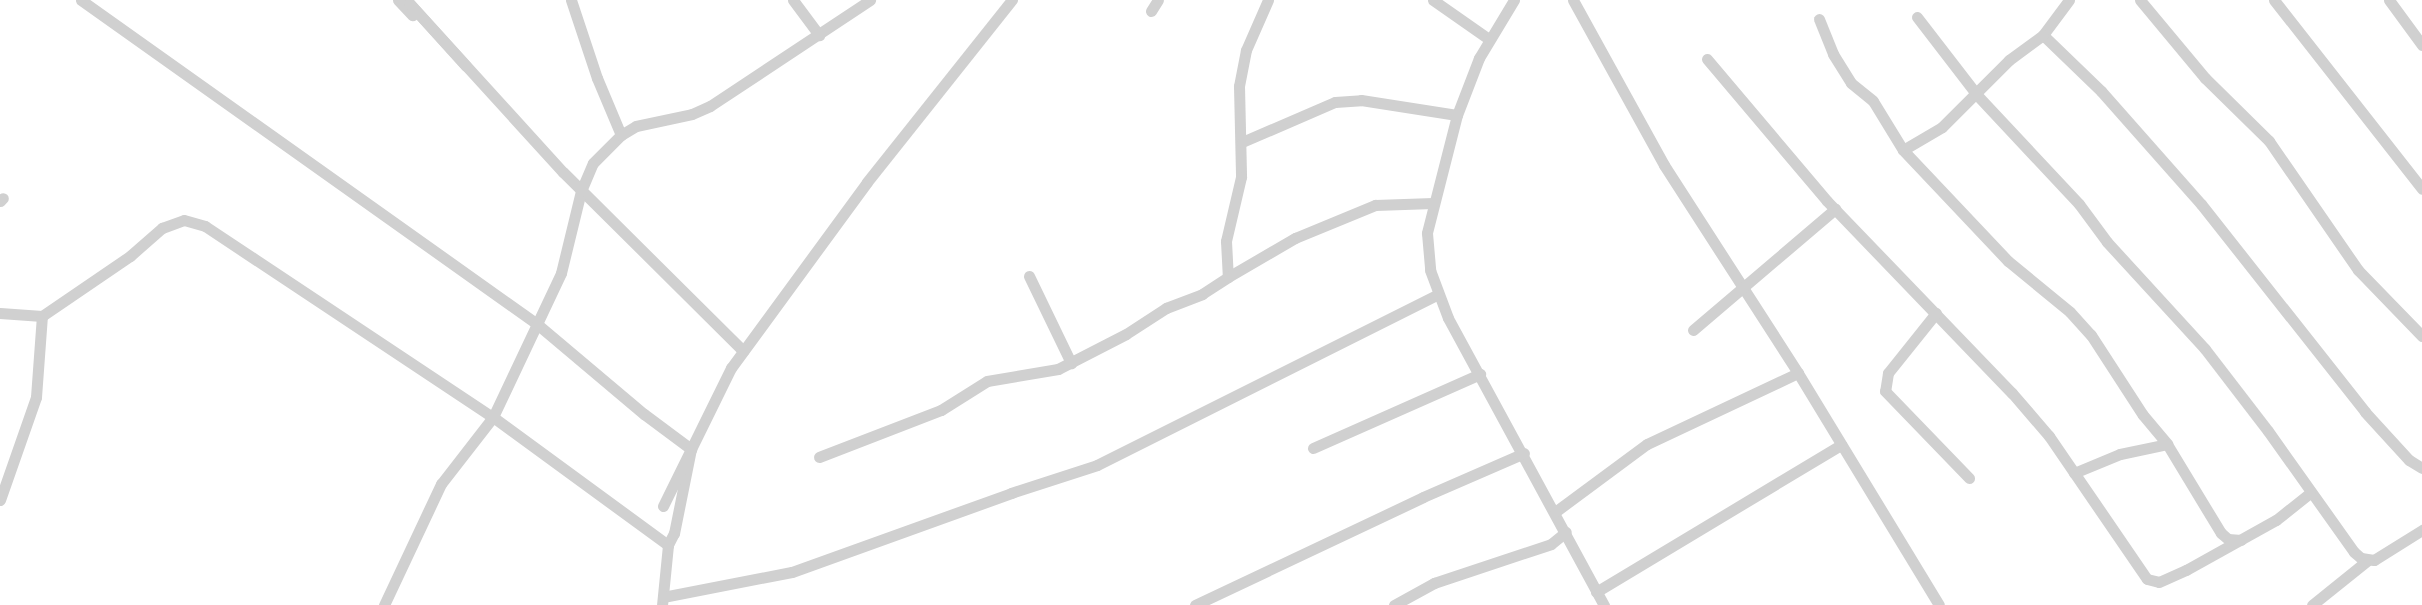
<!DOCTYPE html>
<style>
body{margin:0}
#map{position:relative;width:2422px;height:605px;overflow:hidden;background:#fff;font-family:"Varela Round",sans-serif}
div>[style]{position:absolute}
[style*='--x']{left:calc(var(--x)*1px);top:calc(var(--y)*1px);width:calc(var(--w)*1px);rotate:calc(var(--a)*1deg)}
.minor>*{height:11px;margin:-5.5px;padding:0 5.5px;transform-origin:5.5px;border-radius:5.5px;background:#d0d0d0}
span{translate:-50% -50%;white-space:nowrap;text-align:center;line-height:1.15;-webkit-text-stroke:5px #fff;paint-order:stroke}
</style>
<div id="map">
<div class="minor">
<div style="--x:81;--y:0;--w:559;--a:35.39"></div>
<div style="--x:537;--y:324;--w:140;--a:40.1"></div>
<div style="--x:644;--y:414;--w:59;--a:36.7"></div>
<div style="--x:691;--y:449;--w:86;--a:101.4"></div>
<div style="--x:674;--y:533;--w:13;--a:117"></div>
<div style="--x:668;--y:545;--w:60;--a:95.7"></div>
<div style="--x:398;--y:0;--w:21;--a:47"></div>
<div style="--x:571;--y:0;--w:82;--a:71.6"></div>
<div style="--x:597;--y:78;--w:62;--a:67.2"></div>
<div style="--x:793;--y:0;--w:44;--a:53.4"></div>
<div style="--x:1268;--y:0;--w:55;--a:113.7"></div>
<div style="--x:1246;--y:50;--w:37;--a:101"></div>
<div style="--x:1239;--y:86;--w:91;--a:88.7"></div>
<div style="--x:1241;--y:177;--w:66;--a:103.2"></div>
<div style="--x:1226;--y:241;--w:36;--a:87"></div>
<div style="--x:1228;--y:277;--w:78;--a:-30.2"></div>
<div style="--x:1295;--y:238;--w:87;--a:-22.4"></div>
<div style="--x:1375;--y:205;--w:58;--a:-2"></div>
<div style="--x:1433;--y:0;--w:68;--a:34.9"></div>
<div style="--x:1514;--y:0;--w:68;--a:121.1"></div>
<div style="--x:1479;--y:58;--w:61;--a:111.1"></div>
<div style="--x:1457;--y:115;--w:122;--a:104.3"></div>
<div style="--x:1427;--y:233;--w:37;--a:85"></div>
<div style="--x:1430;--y:270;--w:51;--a:69.4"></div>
<div style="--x:1448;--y:318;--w:327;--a:61.5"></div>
<div style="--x:1573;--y:0;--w:188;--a:61.1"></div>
<div style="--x:1664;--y:165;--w:247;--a:57.2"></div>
<div style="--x:1798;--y:373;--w:271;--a:58.7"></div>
<div style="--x:2069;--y:0;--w:44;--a:126.6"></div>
<div style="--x:2043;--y:35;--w:81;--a:44"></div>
<div style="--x:2101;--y:91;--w:151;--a:48.5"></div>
<div style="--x:2201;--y:204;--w:265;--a:51.7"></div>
<div style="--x:2365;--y:412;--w:65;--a:47.5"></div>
<div style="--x:2409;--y:460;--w:15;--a:32"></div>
<div style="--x:2140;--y:0;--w:102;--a:50.2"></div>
<div style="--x:2205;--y:78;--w:90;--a:44.5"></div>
<div style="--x:2269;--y:141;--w:157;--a:55.4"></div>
<div style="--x:2358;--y:270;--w:92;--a:45.9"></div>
<div style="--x:2274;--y:0;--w:240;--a:51.9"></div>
<div style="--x:2389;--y:0;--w:56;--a:53.7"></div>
<div style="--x:1151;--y:11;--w:13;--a:-58"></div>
<div style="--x:1917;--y:17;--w:98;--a:52.4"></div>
<div style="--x:1977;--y:95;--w:149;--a:46.9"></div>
<div style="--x:2079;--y:204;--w:47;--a:53.6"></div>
<div style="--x:2107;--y:242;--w:145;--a:47.5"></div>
<div style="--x:2205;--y:349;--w:103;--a:52.5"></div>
<div style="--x:2268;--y:431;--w:148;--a:54.6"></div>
<div style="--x:2354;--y:552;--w:9;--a:41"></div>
<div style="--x:2361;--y:558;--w:13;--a:9"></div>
<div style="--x:2374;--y:560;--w:57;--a:-32"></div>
<div style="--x:1819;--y:19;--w:38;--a:68"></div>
<div style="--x:1833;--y:54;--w:34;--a:58"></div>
<div style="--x:1851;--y:83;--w:28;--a:39"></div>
<div style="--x:1873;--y:101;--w:57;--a:58.5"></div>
<div style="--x:1903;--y:150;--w:153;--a:46.6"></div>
<div style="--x:2008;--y:261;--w:80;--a:39.4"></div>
<div style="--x:2070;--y:312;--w:31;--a:48"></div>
<div style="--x:2091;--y:335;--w:95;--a:57"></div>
<div style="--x:2143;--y:415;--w:38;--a:50"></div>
<div style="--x:2167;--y:444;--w:104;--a:58.8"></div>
<div style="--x:2221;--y:533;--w:9;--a:41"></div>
<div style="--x:2228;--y:539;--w:13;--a:4"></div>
<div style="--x:1707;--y:59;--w:186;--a:49.8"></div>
<div style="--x:1827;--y:201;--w:267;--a:46.1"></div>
<div style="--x:2012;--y:393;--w:57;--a:49.3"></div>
<div style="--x:2049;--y:436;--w:173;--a:55.6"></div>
<div style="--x:2147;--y:579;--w:12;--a:14"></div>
<div style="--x:2159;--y:582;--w:30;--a:-24"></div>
<div style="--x:2186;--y:570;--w:103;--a:-29.1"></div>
<div style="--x:2276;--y:520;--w:43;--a:-38.5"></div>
<div style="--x:466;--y:66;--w:85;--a:-132.1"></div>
<div style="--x:409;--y:3;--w:229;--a:47.7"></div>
<div style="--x:563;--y:172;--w:254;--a:44.8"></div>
<div style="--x:1242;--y:142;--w:101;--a:-23.3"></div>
<div style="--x:1335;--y:102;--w:26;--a:-4"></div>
<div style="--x:1361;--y:100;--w:97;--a:8.9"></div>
<div style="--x:1903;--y:150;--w:45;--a:-30.5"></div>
<div style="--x:1942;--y:127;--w:95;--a:-45"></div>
<div style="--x:2009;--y:60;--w:42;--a:-36.3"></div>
<div style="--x:0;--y:201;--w:4;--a:-45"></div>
<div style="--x:1029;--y:276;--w:97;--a:64.2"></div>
<div style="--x:0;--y:313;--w:42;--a:4.1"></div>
<div style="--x:42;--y:316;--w:107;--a:-34.3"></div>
<div style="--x:130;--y:256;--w:43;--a:-41.2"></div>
<div style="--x:162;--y:228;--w:23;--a:-20"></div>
<div style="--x:184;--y:220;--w:22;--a:16"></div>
<div style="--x:205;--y:226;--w:346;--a:33.6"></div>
<div style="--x:493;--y:417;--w:217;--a:36.2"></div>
<div style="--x:1936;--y:313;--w:77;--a:128.7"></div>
<div style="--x:1888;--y:373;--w:18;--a:99"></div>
<div style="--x:1885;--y:391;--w:121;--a:46"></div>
<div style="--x:1693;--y:330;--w:187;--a:-40.4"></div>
<div style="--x:1313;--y:448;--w:183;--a:-23.9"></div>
<div style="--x:819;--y:457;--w:131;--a:-21.1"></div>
<div style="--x:941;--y:410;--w:54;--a:-32.2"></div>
<div style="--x:987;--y:381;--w:72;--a:-9.6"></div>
<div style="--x:1058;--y:369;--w:76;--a:-27.2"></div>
<div style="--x:1126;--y:334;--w:48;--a:-33"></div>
<div style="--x:1166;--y:308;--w:39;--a:-21"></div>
<div style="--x:1202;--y:294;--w:31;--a:-33"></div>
<div style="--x:2074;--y:473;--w:50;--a:-22.4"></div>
<div style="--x:2120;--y:454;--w:48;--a:-12"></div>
<div style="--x:0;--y:500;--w:109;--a:-70.7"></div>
<div style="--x:36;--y:397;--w:81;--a:-85.8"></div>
<div style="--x:663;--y:506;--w:154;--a:-63.8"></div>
<div style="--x:731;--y:368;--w:230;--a:-53.8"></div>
<div style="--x:867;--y:182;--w:233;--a:-51.5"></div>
<div style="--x:1555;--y:512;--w:114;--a:-36.5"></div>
<div style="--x:1647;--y:444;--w:167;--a:-25.2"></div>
<div style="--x:1596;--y:592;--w:286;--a:-31"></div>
<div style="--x:663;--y:597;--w:131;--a:-11"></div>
<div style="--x:792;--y:572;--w:233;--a:-19.8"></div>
<div style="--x:1011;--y:493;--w:90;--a:-18"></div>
<div style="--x:1097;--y:465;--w:380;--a:-26.6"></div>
<div style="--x:384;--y:605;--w:134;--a:-64.8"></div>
<div style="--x:441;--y:484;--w:85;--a:-52.2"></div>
<div style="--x:493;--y:417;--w:159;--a:-64.7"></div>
<div style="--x:561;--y:273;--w:84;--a:-76.3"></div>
<div style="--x:581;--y:191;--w:30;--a:-67"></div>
<div style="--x:593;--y:163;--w:40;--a:-45"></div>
<div style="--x:621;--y:135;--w:17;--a:-31"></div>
<div style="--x:636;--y:126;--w:57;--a:-12.1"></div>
<div style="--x:692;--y:114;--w:20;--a:-24"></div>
<div style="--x:710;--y:106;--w:192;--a:-33.5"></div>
<div style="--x:1195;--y:605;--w:252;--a:-25.3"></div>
<div style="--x:1423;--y:497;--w:110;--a:-23.5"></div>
<div style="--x:1394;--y:605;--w:46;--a:-28.8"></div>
<div style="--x:1434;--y:583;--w:123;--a:-18.4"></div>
<div style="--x:1551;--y:544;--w:19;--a:-39"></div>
<div style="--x:2312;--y:605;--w:72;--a:-38.8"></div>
</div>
</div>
